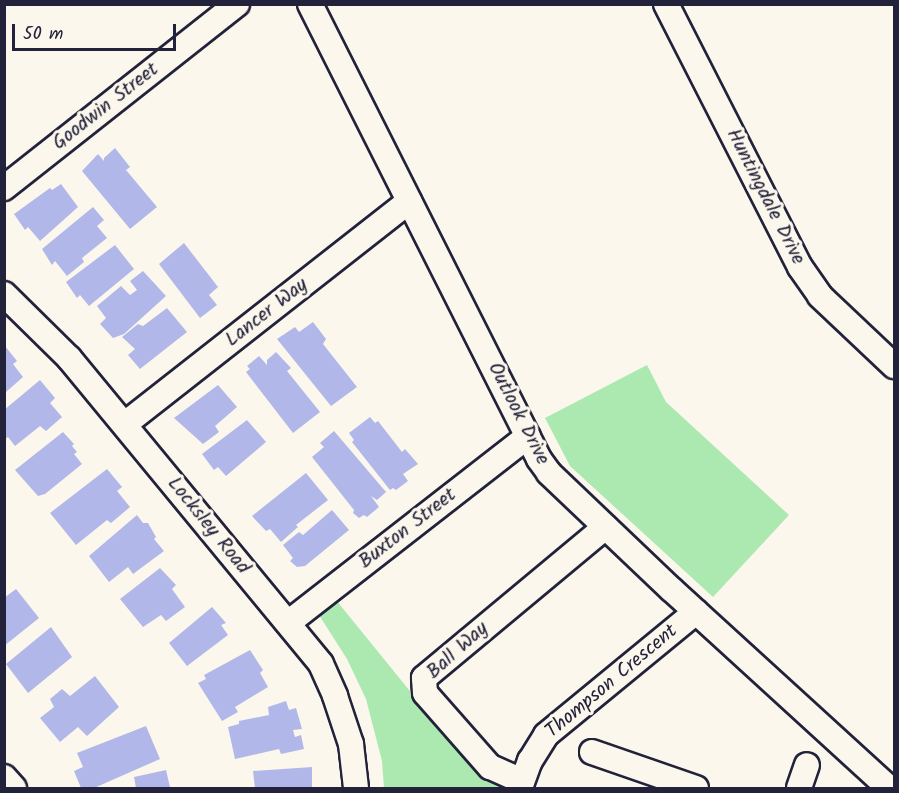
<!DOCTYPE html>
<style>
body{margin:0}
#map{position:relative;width:899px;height:793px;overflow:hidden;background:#fbf7ec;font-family:Kalam,sans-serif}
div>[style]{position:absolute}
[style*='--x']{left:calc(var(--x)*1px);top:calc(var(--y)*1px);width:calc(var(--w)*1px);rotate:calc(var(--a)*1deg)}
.green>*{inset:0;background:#abe9b0}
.building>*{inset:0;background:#b1b8e9}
.roads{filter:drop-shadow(2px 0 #22223b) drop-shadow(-2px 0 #22223b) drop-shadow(0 2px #22223b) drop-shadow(0 -2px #22223b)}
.minor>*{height:24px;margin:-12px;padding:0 12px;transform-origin:12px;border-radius:12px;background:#fbf7ec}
span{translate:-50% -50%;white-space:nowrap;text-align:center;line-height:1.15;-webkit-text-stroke:6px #fbf7ec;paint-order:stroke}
.street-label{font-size:20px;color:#22223b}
.frame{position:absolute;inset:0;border:6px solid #22223b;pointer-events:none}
.scale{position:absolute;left:12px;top:24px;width:164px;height:27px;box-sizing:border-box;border:3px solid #22223b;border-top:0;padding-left:8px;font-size:18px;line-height:21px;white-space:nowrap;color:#22223b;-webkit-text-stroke:4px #fbf7ec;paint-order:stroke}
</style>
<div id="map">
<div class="green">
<div style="clip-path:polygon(647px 365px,666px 402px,789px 515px,713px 597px,570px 466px,545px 418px)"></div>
<div style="clip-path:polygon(336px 600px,474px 770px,503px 788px,384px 788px,382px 761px,366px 699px,347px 659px,319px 615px)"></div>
</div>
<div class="building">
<div style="clip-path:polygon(115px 148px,130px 167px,126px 170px,157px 207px,130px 229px,82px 171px,98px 154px,104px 161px,104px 158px)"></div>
<div style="clip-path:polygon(61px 184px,78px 207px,40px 241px,28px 227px,25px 230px,14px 214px,50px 188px,52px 190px)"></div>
<div style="clip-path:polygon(93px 207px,104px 220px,97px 226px,107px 238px,82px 258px,84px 262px,67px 276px,55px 261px,52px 265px,42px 249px)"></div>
<div style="clip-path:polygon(184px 243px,218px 287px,209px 295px,217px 305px,200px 318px,159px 264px)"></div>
<div style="clip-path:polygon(115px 245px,134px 269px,89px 306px,80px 295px,77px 298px,66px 282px)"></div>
<div style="clip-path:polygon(143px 271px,166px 296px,124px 334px,113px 338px,100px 324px,106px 318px,97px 306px,121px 286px,130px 295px,137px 290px,130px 281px)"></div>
<div style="clip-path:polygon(167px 308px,187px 332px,140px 369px,128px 355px,135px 349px,122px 337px,138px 324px,143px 326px)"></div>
<div style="clip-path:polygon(313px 322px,326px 339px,323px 344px,357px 387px,331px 406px,277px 339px,295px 327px,299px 332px)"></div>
<div style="clip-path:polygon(5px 346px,17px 361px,13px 364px,23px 377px,6px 392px)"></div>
<div style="clip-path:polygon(276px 352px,291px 368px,287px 371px,320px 412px,293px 433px,246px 372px,250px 369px,247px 366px,259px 356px,267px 365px,267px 360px)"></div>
<div style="clip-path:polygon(40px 380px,55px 398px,50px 403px,62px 417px,46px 431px,40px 426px,15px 446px,8px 437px,4px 440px,4px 410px)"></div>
<div style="clip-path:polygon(218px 385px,237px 407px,215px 426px,219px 432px,203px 444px,174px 418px)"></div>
<div style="clip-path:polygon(370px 417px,375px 423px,378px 421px,402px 452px,405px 449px,418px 464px,403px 474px,408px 481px,396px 490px,393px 488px,390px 490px,352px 442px,354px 440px,349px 433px)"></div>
<div style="clip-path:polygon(247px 420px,266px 442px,226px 476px,218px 467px,214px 470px,202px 454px)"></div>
<div style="clip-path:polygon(334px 431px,386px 492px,377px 500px,371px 496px,379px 507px,367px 517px,364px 515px,359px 518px,353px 513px,354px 510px,312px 457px,324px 447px,320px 443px)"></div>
<div style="clip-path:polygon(63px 432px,74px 444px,72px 446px,77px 452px,74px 454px,82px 464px,45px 494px,38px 496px,15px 470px)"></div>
<div style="clip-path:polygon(107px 469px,122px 487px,117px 491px,130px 507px,111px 523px,107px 520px,76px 545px,50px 513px)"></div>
<div style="clip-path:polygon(306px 473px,328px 500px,296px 525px,298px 527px,281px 542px,270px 529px,266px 531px,252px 516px)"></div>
<div style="clip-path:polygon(332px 510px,349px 530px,305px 566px,297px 567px,290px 561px,293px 558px,283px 545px,299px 532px,303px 535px)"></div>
<div style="clip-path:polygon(137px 515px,143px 523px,148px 523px,156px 537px,154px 539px,164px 551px,133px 574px,128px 567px,109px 582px,89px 556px)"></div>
<div style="clip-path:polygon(160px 568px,176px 585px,172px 589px,185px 607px,166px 621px,161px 615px,143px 627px,120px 599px)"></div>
<div style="clip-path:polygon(16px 589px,39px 618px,4px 646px,4px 598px)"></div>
<div style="clip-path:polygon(212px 607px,226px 623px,221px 625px,228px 635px,187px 666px,169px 643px)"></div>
<div style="clip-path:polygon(51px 627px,72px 657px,28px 693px,6px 664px)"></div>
<div style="clip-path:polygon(250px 650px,263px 670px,260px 673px,268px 687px,235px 707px,238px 712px,222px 721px,198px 683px,206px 679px,204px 675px)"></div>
<div style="clip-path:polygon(95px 676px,119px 707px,87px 736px,78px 727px,60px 742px,40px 718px,54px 707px,50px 699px,62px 689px,70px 696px)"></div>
<div style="clip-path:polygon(286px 701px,289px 710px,296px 708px,302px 729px,293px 730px,295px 737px,301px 735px,304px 749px,281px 754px,279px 749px,235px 759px,228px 727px,239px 724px,239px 721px,269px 715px,268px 707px)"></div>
<div style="clip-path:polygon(146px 726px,160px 759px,94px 788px,81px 788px,74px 771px,83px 767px,77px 753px)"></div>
<div style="clip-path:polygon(312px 767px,312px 788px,255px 788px,253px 771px)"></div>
<div style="clip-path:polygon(166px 770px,170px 787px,136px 788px,134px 777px)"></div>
</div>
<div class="roads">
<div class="minor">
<div style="--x:310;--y:4;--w:509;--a:63.28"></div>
<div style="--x:539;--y:459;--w:17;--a:54"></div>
<div style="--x:549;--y:473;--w:168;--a:43.6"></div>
<div style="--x:671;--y:589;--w:295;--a:42.4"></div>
<div style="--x:666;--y:4;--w:295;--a:63"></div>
<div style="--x:800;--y:267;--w:35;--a:55"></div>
<div style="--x:820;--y:296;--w:102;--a:43.4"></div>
<div style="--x:4;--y:188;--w:297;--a:-38.3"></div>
<div style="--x:4;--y:294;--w:91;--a:44.6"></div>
<div style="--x:69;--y:358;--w:396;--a:50.5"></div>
<div style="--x:321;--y:664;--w:35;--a:66"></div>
<div style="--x:335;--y:696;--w:51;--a:71.6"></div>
<div style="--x:351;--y:744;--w:44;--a:83.5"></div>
<div style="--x:125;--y:424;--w:361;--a:-38.1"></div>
<div style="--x:288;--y:623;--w:304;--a:-37.9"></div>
<div style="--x:592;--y:752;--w:110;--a:19.1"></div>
<div style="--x:4;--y:777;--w:15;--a:48"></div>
<div style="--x:522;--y:781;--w:35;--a:-156"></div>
<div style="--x:490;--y:767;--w:98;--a:-131.3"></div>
<div style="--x:425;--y:693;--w:15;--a:-94"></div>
<div style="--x:424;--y:678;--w:236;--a:-39.8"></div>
<div style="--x:520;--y:788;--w:29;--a:-70"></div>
<div style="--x:530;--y:761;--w:31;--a:-58"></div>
<div style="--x:546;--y:735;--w:194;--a:-39.4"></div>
<div style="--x:799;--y:788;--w:24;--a:-71"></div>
</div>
</div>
<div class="street-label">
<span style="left:106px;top:107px;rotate:-38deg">Goodwin Street</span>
<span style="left:765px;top:197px;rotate:63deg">Huntingdale Drive</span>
<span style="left:267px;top:313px;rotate:-38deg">Lancer Way</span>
<span style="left:518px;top:414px;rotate:63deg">Outlook Drive</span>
<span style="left:208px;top:526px;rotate:51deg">Locksley Road</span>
<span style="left:408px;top:529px;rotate:-38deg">Buxton Street</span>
<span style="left:458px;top:651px;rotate:-42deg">Ball Way</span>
<span style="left:612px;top:682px;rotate:-40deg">Thompson Crescent</span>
</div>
<div class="frame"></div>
<div class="scale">50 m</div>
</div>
